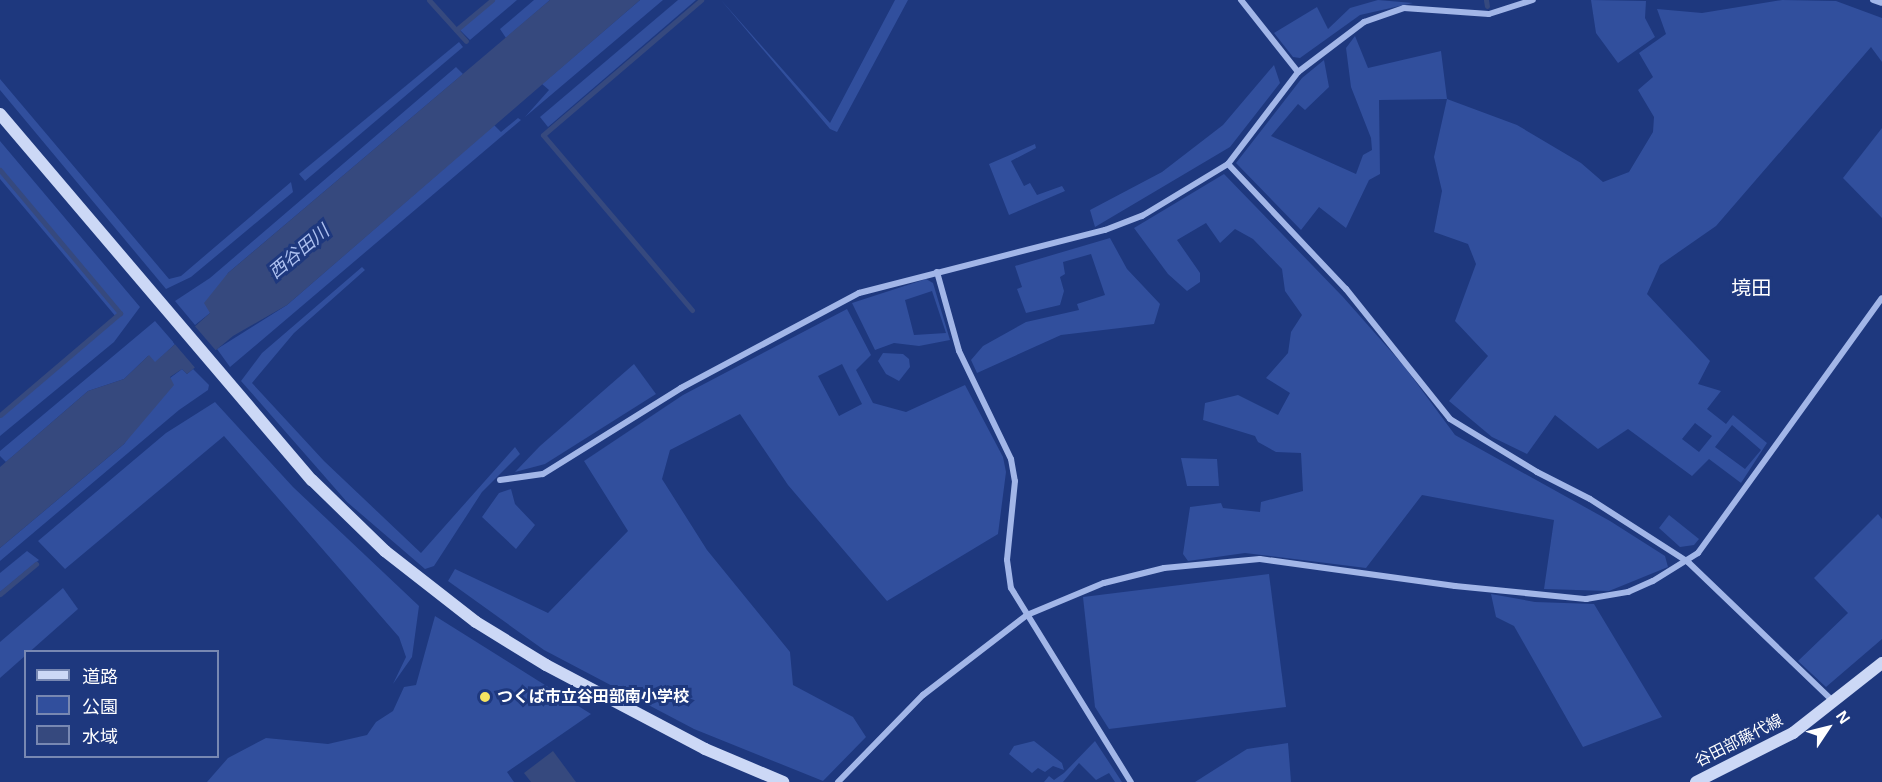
<!DOCTYPE html>
<meta charset="utf-8">
<style>
body{margin:0}
#map{position:relative;width:1882px;height:782px;overflow:hidden;background:#1e387e;font-family:Arial,"Noto Sans JP",sans-serif}
div>[style]{position:absolute}
[style*='--x']{left:calc(var(--x)*1px);top:calc(var(--y)*1px);width:calc(var(--w)*1px);rotate:calc(var(--a)*1deg)}
.green>*{inset:0;background:#314f9d}
.water>*{inset:0;background:#36497e}
.pier>*{inset:0;background:#1e387e}
.stream>*{height:5px;margin:-2.5px;padding:0 2.5px;transform-origin:2.5px;border-radius:2.5px;background:#36497e}
.street>*{height:6px;margin:-3px;padding:0 3px;transform-origin:3px;border-radius:3px;background:#a2b6e8}
.secondary>*{height:12px;margin:-6px;padding:0 6px;transform-origin:6px;border-radius:6px;background:#ccd8f6}
.dots>*{width:16px;height:16px;translate:-50% -50%;box-sizing:border-box;border:3px solid #1e387e;border-radius:50%}
span{translate:-50% -50%;white-space:nowrap;text-align:center;line-height:1.15;-webkit-text-stroke:6px #1e387e;paint-order:stroke}
.poi-label{font-size:16px;color:#fff;font-weight:700}
.left{translate:0 -50%;text-align:left}
.street-label{font-size:16px;color:#fff}
.water-label{font-size:18px;color:#adc0f0;font-style:italic}
.quarter-label{font-size:20px;color:#fff}
.legend{position:absolute;left:24px;top:650px;width:195px;height:108px;box-sizing:border-box;background:#1e387e;border:2px solid #7888b2;margin:0;padding:8px 10px;list-style:none;font-size:18px;color:#fff}
.legend li{display:flex;align-items:center;gap:12px;height:30px}
.legend b{width:30px;border:2px solid #7888b2}
.north{position:absolute;left:1798px;top:698px;width:60px;height:60px;-webkit-text-stroke:4px #1e387e;paint-order:stroke;rotate:55deg;font-size:16px;font-weight:700;line-height:24px;text-align:center;color:#fff}
.north::after{content:'';display:block;margin:auto;width:21px;height:27px;background:#fff;clip-path:polygon(50% 0,100% 100%,50% 72%,0 100%)}
</style>
<div id="map">
<div class="green">
<div style="clip-path:polygon(494px 0,517px 0,470px 40px,459px 29px)"></div>
<div style="clip-path:polygon(534px 0,550px 0,506px 38px,500px 29px)"></div>
<div style="clip-path:polygon(640px 0,663px 0,525px 117px,549px 90px,542px 84px)"></div>
<div style="clip-path:polygon(678px 0,696px 0,548px 127px,540px 117px)"></div>
<div style="clip-path:polygon(721px 0,830px 123px,895px 0,908px 0,837px 132px,830px 129px)"></div>
<div style="clip-path:polygon(1378px 0,1413px 3px,1360px 15px,1300px 58px,1293px 57px,1274px 33px,1317px 7px,1328px 29px,1350px 8px)"></div>
<div style="clip-path:polygon(1591px 0,1646px 1px,1645px 18px,1655px 37px,1618px 63px,1596px 33px)"></div>
<div style="clip-path:polygon(evenodd,1782px 0,1836px 1px,1882px 18px,1882px 62px,1871px 47px,1716px 226px,1660px 265px,1647px 294px,1710px 361px,1698px 384px,1721px 391px,1707px 409px,1726px 424px,1733px 415px,1767px 443px,1741px 483px,1709px 459px,1692px 476px,1628px 429px,1598px 449px,1555px 415px,1527px 454px,1492px 437px,1449px 401px,1488px 356px,1455px 321px,1476px 264px,1468px 244px,1434px 232px,1442px 191px,1434px 157px,1447px 99px,1379px 100px,1380px 174px,1369px 180px,1346px 228px,1319px 207px,1301px 230px,1236px 163px,1302px 78px,1324px 60px,1329px 87px,1305px 110px,1298px 104px,1271px 136px,1356px 174px,1363px 155px,1372px 150px,1371px 138px,1351px 87px,1346px 48px,1355px 36px,1368px 68px,1441px 51px,1447px 99px,1517px 125px,1581px 163px,1603px 182px,1629px 172px,1653px 132px,1654px 117px,1638px 90px,1653px 77px,1639px 53px,1666px 34px,1657px 9px,1702px 13px,1782px 0,1695px 423px,1712px 436px,1699px 452px,1682px 439px,1695px 423px,1782px 0,1732px 425px,1761px 450px,1745px 469px,1715px 447px,1732px 425px)"></div>
<div style="clip-path:polygon(459px 42px,463px 47px,305px 181px,299px 174px)"></div>
<div style="clip-path:polygon(1274px 65px,1280px 83px,1230px 147px,1095px 227px,1090px 210px,1162px 172px,1223px 125px)"></div>
<div style="clip-path:polygon(456px 67px,463px 74px,228px 273px,210px 313px,195px 325px,175px 301px,210px 278px)"></div>
<div style="clip-path:polygon(0 79px,169px 279px,181px 276px,291px 182px,293px 192px,191px 277px,166px 289px,0 90px)"></div>
<div style="clip-path:polygon(518px 118px,521px 120px,230px 367px,217px 349px,287px 305px,494px 125px,501px 132px)"></div>
<div style="clip-path:polygon(1882px 128px,1882px 218px,1843px 178px)"></div>
<div style="clip-path:polygon(0 141px,140px 307px,114px 342px,0 436px,0 418px,117px 318px,0 179px)"></div>
<div style="clip-path:polygon(1035px 144px,1036px 148px,1011px 161px,1024px 186px,1030px 183px,1037px 195px,1062px 186px,1065px 191px,1009px 215px,989px 164px)"></div>
<div style="clip-path:polygon(1224px 174px,1343px 297px,1404px 366px,1455px 435px,1610px 521px,1665px 556px,1668px 567px,1609px 591px,1544px 589px,1554px 520px,1422px 495px,1366px 568px,1245px 553px,1188px 561px,1183px 554px,1190px 507px,1221px 503px,1223px 508px,1260px 512px,1261px 502px,1303px 491px,1301px 453px,1276px 452px,1258px 442px,1255px 436px,1203px 420px,1205px 403px,1238px 395px,1278px 415px,1290px 393px,1266px 378px,1288px 353px,1291px 332px,1302px 315px,1285px 291px,1282px 269px,1253px 239px,1235px 229px,1220px 243px,1206px 223px,1177px 240px,1200px 273px,1200px 282px,1187px 291px,1168px 274px,1134px 228px)"></div>
<div style="clip-path:polygon(1110px 238px,1127px 269px,1160px 304px,1154px 324px,1061px 335px,977px 373px,971px 360px,983px 346px,1026px 322px,1079px 310px,1077px 304px,1105px 295px,1091px 254px,1063px 262px,1065px 274px,1060px 277px,1064px 291px,1060px 305px,1026px 313px,1017px 289px,1022px 287px,1015px 266px)"></div>
<div style="clip-path:polygon(362px 267px,365px 270px,294px 333px,252px 383px,324px 461px,421px 553px,515px 447px,520px 454px,482px 492px,434px 566px,425px 569px,347px 502px,241px 381px,262px 353px)"></div>
<div style="clip-path:polygon(evenodd,926px 279px,933px 283px,950px 340px,919px 346px,894px 343px,875px 350px,852px 303px,926px 279px,932px 291px,946px 333px,914px 335px,905px 300px,932px 291px)"></div>
<div style="clip-path:polygon(evenodd,847px 309px,871px 355px,856px 370px,873px 403px,906px 412px,965px 385px,1003px 457px,1006px 472px,998px 534px,887px 601px,788px 485px,740px 414px,670px 450px,662px 479px,707px 550px,790px 652px,793px 685px,853px 717px,866px 737px,823px 781px,694px 729px,544px 650px,448px 581px,455px 569px,548px 613px,628px 531px,584px 461px,683px 395px,847px 309px,842px 364px,862px 404px,839px 416px,818px 376px,842px 364px)"></div>
<div style="clip-path:polygon(155px 321px,175px 344px,155px 363px,148px 356px,124px 379px,88px 391px,6px 462px,0 456px,0 451px)"></div>
<div style="clip-path:polygon(883px 353px,903px 354px,909px 359px,910px 367px,899px 381px,886px 374px,878px 361px)"></div>
<div style="clip-path:polygon(634px 364px,656px 394px,545px 464px,515px 472px,540px 446px)"></div>
<div style="clip-path:polygon(182px 369px,187px 374px,193px 369px,209px 385px,208px 390px,179px 410px,0 561px,0 548px,124px 444px,170px 378px)"></div>
<div style="clip-path:polygon(215px 402px,293px 487px,419px 606px,412px 657px,393px 684px,406px 657px,399px 637px,224px 436px,65px 569px,38px 541px,166px 433px)"></div>
<div style="clip-path:polygon(1181px 458px,1217px 459px,1219px 486px,1187px 486px)"></div>
<div style="clip-path:polygon(511px 489px,515px 504px,535px 525px,516px 549px,482px 517px,499px 493px)"></div>
<div style="clip-path:polygon(1878px 514px,1882px 519px,1882px 639px,1826px 687px,1798px 661px,1848px 613px,1814px 578px)"></div>
<div style="clip-path:polygon(1669px 515px,1699px 539px,1694px 545px,1680px 547px,1659px 528px)"></div>
<div style="clip-path:polygon(27px 551px,39px 560px,0 592px,0 573px)"></div>
<div style="clip-path:polygon(1269px 574px,1286px 707px,1109px 729px,1095px 707px,1083px 597px)"></div>
<div style="clip-path:polygon(63px 588px,78px 609px,0 678px,0 642px)"></div>
<div style="clip-path:polygon(1491px 594px,1535px 602px,1594px 604px,1662px 717px,1583px 747px,1514px 626px,1496px 617px)"></div>
<div style="clip-path:polygon(435px 616px,591px 714px,507px 772px,514px 782px,207px 782px,228px 758px,266px 738px,328px 744px,367px 735px,376px 722px,393px 711px,404px 687px,416px 685px)"></div>
<div style="clip-path:polygon(1034px 741px,1062px 763px,1064px 770px,1053px 766px,1045px 772px,1038px 768px,1032px 773px,1009px 754px,1014px 746px)"></div>
<div style="clip-path:polygon(1095px 741px,1122px 782px,1115px 782px,1109px 773px,1096px 780px,1079px 763px,1063px 782px,1044px 782px,1049px 776px,1054px 780px,1064px 773px)"></div>
<div style="clip-path:polygon(1288px 743px,1291px 782px,1195px 782px,1247px 749px)"></div>
</div>
<div class="water">
<div style="clip-path:polygon(550px 0,640px 0,287px 305px,233px 336px,187px 374px,182px 369px,170px 377px,174px 385px,124px 444px,0 548px,0 467px,88px 391px,124px 379px,149px 355px,155px 362px,210px 313px,204px 303px,228px 273px)"></div>
<div style="clip-path:polygon(553px 751px,576px 782px,531px 782px,524px 773px)"></div>
</div>
<div class="pier">
<div style="clip-path:polygon(193px 324px,218px 353px,197px 370px,173px 342px)"></div>
</div>
<div class="stream">
<div style="--x:429;--y:0;--w:55;--a:47.9"></div>
<div style="--x:1486;--y:0;--w:6;--a:81"></div>
<div style="--x:456;--y:30;--w:47;--a:-39.8"></div>
<div style="--x:0;--y:170;--w:187;--a:50"></div>
<div style="--x:120;--y:313;--w:157;--a:139.6"></div>
<div style="--x:692;--y:310;--w:230;--a:-130.4"></div>
<div style="--x:543;--y:135;--w:208;--a:-40.5"></div>
<div style="--x:0;--y:594;--w:47;--a:-39.8"></div>
</div>
<div class="street">
<div style="--x:1241;--y:0;--w:92;--a:51.6"></div>
<div style="--x:1873;--y:0;--w:9;--a:18"></div>
<div style="--x:1228;--y:164;--w:172;--a:46.7"></div>
<div style="--x:1346;--y:289;--w:166;--a:51.3"></div>
<div style="--x:1450;--y:419;--w:102;--a:31.3"></div>
<div style="--x:1537;--y:472;--w:59;--a:27"></div>
<div style="--x:1590;--y:499;--w:117;--a:32.7"></div>
<div style="--x:1688;--y:562;--w:202;--a:43.8"></div>
<div style="--x:937;--y:272;--w:82;--a:74.4"></div>
<div style="--x:959;--y:351;--w:120;--a:64.3"></div>
<div style="--x:1011;--y:459;--w:22;--a:80"></div>
<div style="--x:1015;--y:481;--w:79;--a:95.8"></div>
<div style="--x:1007;--y:560;--w:28;--a:82"></div>
<div style="--x:1011;--y:588;--w:228;--a:58.3"></div>
<div style="--x:500;--y:480;--w:43;--a:-7.9"></div>
<div style="--x:543;--y:474;--w:163;--a:-31.9"></div>
<div style="--x:681;--y:388;--w:202;--a:-28.1"></div>
<div style="--x:859;--y:293;--w:254;--a:-14.4"></div>
<div style="--x:1105;--y:230;--w:40;--a:-21"></div>
<div style="--x:1142;--y:216;--w:100;--a:-31.2"></div>
<div style="--x:1228;--y:164;--w:116;--a:-52.7"></div>
<div style="--x:1298;--y:72;--w:83;--a:-37.1"></div>
<div style="--x:1364;--y:22;--w:42;--a:-19.3"></div>
<div style="--x:1404;--y:8;--w:85;--a:4"></div>
<div style="--x:1489;--y:14;--w:46;--a:-17.7"></div>
<div style="--x:838;--y:782;--w:122;--a:-45.7"></div>
<div style="--x:923;--y:695;--w:131;--a:-37.6"></div>
<div style="--x:1027;--y:615;--w:83;--a:-22.6"></div>
<div style="--x:1104;--y:583;--w:62;--a:-14"></div>
<div style="--x:1164;--y:568;--w:96;--a:-5.4"></div>
<div style="--x:1260;--y:559;--w:197;--a:7.9"></div>
<div style="--x:1455;--y:586;--w:132;--a:5.7"></div>
<div style="--x:1586;--y:599;--w:43;--a:-9.5"></div>
<div style="--x:1628;--y:592;--w:27;--a:-24"></div>
<div style="--x:1653;--y:581;--w:53;--a:-31.9"></div>
<div style="--x:1698;--y:553;--w:314;--a:-54.2"></div>
</div>
<div class="secondary">
<div style="--x:0;--y:114;--w:481;--a:49.6"></div>
<div style="--x:312;--y:480;--w:102;--a:44.2"></div>
<div style="--x:385;--y:551;--w:115;--a:38"></div>
<div style="--x:476;--y:622;--w:82;--a:31.6"></div>
<div style="--x:546;--y:665;--w:180;--a:27.8"></div>
<div style="--x:705;--y:749;--w:85;--a:22.9"></div>
<div style="--x:1696;--y:782;--w:109;--a:-26.8"></div>
<div style="--x:1793;--y:733;--w:113;--a:-38.2"></div>
</div>
<div class="dots">
<div style="left:485px;top:697px;background:#f7e561"></div>
</div>
<div class="poi-label">
<span class="left" style="left:497px;top:697px">つくば市立谷田部南小学校</span>
</div>
<div class="street-label">
<span style="left:1739px;top:741px;rotate:-27deg">谷田部藤代線</span>
</div>
<div class="water-label">
<span style="left:299px;top:252px;rotate:-40deg">西谷田川</span>
</div>
<div class="quarter-label">
<span style="left:1751px;top:288px">境田</span>
</div>
<ul class="legend">
<li><b style="height:8px;background:#ccd8f6"></b>道路</li>
<li><b style="height:16px;background:#314f9d"></b>公園</li>
<li><b style="height:16px;background:#36497e"></b>水域</li>
</ul>
<div class="north">N</div>
</div>
